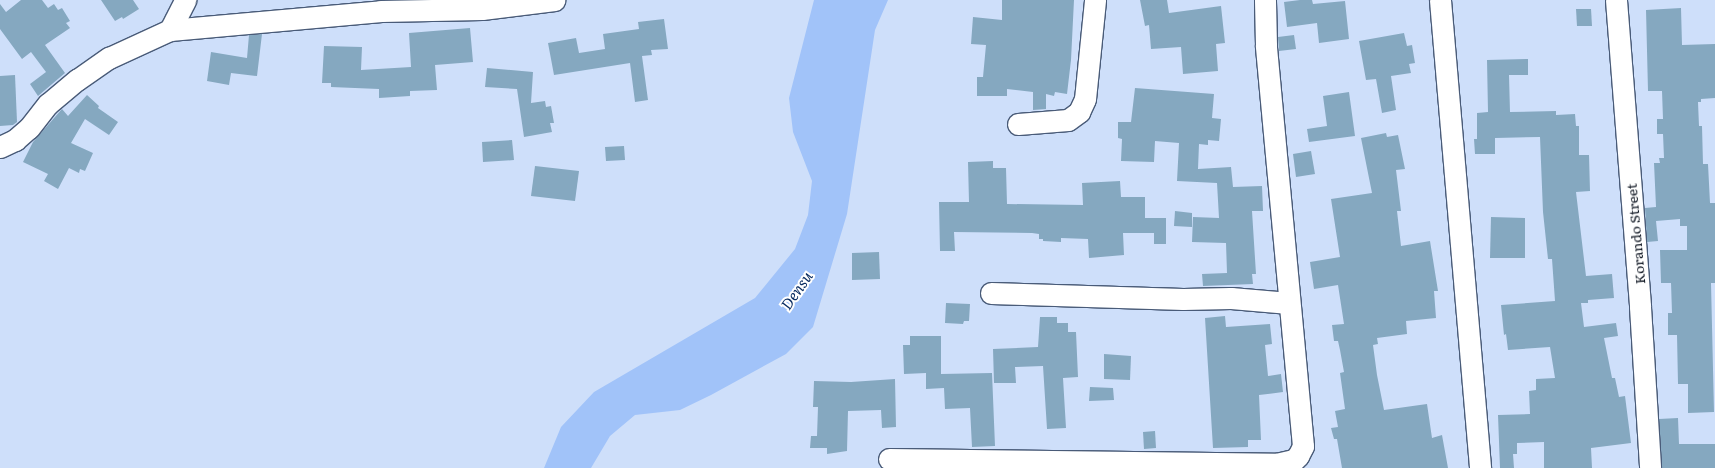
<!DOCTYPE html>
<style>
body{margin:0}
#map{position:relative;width:1715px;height:468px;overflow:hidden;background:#cedffa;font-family:Literata,serif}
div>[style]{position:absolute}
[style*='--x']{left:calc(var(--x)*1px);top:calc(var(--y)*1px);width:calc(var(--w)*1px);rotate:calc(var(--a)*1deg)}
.water>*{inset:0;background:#a1c3f9}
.building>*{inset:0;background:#85a8c0}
.roads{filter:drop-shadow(1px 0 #495b78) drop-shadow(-1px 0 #495b78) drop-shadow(0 1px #495b78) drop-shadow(0 -1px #495b78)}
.minor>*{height:21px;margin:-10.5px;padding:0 10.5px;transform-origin:10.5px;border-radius:10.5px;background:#fff}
span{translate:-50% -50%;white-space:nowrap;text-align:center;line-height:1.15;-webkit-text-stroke:4px #fff;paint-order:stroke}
.street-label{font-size:14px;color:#101723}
.water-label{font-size:15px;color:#092c61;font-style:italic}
</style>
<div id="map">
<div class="water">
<div style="clip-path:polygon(814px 0,888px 0,875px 30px,847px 214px,813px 327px,786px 354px,711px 395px,680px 410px,635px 415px,610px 436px,591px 468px,544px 468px,561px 427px,594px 392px,755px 298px,795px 249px,808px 215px,812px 181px,793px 132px,789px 98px)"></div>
</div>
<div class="building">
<div style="clip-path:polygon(21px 0,42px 0,48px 8px,54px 4px,58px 10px,62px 8px,70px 21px,66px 23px,70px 28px,45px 45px,65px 73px,38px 96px,30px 84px,46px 72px,31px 52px,22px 59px,0 29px,0 4px,6px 12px)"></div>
<div style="clip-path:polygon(101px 0,133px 0,139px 9px,123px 19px,122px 17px,115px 21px)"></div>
<div style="clip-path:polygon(1002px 0,1074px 0,1071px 60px,1067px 94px,1055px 92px,1054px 96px,1046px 94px,1046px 109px,1033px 110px,1033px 92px,1007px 89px,1007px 96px,977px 96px,977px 77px,983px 77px,986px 45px,971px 44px,973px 17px,1002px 20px)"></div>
<div style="clip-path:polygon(1140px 0,1167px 0,1169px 13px,1221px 6px,1225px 43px,1216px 44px,1218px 71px,1183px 74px,1181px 47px,1151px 49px,1149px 25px,1145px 26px)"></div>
<div style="clip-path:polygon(1300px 0,1312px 0,1313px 4px,1345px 1px,1349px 39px,1319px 43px,1317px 23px,1287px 27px,1284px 2px)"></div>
<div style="clip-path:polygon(1681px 8px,1682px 45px,1715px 44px,1715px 98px,1701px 99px,1701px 102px,1698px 102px,1699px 126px,1702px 126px,1703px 164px,1708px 164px,1710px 203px,1715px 203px,1715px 283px,1711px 283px,1714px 412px,1688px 413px,1688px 384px,1678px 384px,1677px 335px,1668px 335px,1668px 313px,1672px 313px,1671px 283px,1661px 283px,1660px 250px,1687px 250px,1687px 226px,1680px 226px,1680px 219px,1656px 221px,1658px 241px,1647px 242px,1645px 208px,1656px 207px,1654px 163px,1660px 163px,1659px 158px,1664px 158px,1663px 134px,1657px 134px,1657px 119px,1663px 119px,1662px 91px,1648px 91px,1646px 10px)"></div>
<div style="clip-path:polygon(1576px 9px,1591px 9px,1592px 26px,1577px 26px)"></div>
<div style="clip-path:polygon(664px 19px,668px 49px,651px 50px,652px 55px,642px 56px,648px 100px,635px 102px,630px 63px,554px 75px,548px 43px,576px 38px,579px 53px,605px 49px,603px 34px,639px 29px,638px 22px)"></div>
<div style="clip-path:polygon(470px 28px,473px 62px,435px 65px,437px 90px,410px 91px,410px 96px,379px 98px,379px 89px,331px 87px,331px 83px,322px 83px,324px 46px,362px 47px,361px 70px,411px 67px,409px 33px)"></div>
<div style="clip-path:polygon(1404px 33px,1407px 46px,1412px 45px,1415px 63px,1409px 64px,1411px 73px,1391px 76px,1396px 110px,1382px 113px,1376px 79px,1366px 80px,1359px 41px)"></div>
<div style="clip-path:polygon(262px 34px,257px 76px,231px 73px,229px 85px,207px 81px,211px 52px,247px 58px,249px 35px)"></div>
<div style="clip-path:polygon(1294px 35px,1296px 49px,1279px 51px,1278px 37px)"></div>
<div style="clip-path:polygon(1528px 59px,1528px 75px,1509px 75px,1510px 112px,1556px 111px,1556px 115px,1575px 114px,1576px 126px,1579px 126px,1579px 155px,1589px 155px,1590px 191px,1576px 192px,1586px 276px,1612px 274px,1614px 298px,1588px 300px,1588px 303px,1581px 303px,1584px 327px,1616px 323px,1618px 336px,1604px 338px,1612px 378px,1615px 378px,1619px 397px,1625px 396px,1631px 443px,1591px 448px,1592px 468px,1544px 468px,1544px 442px,1517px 443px,1517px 454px,1513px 454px,1514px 468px,1500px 468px,1498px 415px,1530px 414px,1529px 391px,1536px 390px,1536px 379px,1555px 378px,1550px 347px,1508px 350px,1506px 334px,1504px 335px,1501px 305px,1555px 301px,1552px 259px,1548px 259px,1543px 212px,1540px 137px,1495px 138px,1495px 154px,1475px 154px,1474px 139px,1477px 139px,1477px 113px,1488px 112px,1487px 60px)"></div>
<div style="clip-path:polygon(487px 68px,533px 72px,531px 103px,545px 101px,546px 107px,551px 106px,554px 123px,550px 123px,552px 132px,524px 137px,517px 89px,485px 87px)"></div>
<div style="clip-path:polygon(15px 75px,17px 122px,13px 125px,0 126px,0 76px)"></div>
<div style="clip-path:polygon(1135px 88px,1214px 94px,1212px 118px,1221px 119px,1219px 141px,1208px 140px,1208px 145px,1199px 144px,1198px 169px,1231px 167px,1233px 187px,1262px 186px,1263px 211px,1252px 211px,1256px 274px,1252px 274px,1253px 284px,1203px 286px,1202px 274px,1227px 273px,1226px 243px,1192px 242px,1193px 217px,1219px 218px,1217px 183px,1177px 181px,1179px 143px,1155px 141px,1154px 162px,1121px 161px,1122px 139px,1118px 138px,1118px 122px,1131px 122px)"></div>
<div style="clip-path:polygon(1349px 92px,1355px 136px,1309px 142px,1307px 129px,1327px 126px,1323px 96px)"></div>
<div style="clip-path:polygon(87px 95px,99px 106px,98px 108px,118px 122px,109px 135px,85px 119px,71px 143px,93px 153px,85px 171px,80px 169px,79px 173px,69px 168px,58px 189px,44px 181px,48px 174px,23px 162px,33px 142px,62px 109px,68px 116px)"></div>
<div style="clip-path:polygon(1386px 133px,1387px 137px,1398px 135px,1405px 169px,1396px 170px,1401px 211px,1397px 211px,1401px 246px,1430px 241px,1438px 291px,1434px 291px,1436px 318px,1406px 321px,1407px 334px,1377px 338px,1378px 344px,1373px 345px,1377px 375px,1384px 410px,1427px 404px,1432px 438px,1442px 435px,1448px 468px,1342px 468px,1337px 439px,1334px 439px,1331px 428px,1338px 427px,1335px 411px,1345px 409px,1340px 373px,1344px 372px,1340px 350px,1338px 341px,1334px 341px,1332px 325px,1344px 324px,1338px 285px,1314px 289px,1310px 262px,1340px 257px,1331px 199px,1372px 193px,1361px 138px)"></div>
<div style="clip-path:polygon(512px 140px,514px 160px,483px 162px,482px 142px)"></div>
<div style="clip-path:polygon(624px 146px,625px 160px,606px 161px,605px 147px)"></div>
<div style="clip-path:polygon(1311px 151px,1315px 174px,1296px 177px,1293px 154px)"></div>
<div style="clip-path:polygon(993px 161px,993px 168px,1006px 168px,1007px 204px,1083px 205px,1082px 183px,1120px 181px,1121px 197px,1145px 197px,1145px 218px,1166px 218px,1166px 244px,1154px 244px,1154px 233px,1123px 233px,1124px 255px,1089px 258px,1088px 239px,1061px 238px,1061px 242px,1043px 241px,1043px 239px,1039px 239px,1039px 234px,1032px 233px,954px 232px,955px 251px,940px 251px,939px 202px,969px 202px,968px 162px)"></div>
<div style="clip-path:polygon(535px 166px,579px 171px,575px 201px,531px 196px)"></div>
<div style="clip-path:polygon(1175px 211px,1192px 213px,1192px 227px,1174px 226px)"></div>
<div style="clip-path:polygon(1491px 217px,1525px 218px,1525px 258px,1490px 258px)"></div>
<div style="clip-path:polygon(879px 252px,880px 279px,852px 280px,852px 253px)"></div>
<div style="clip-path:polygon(946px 303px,970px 304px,969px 321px,964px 321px,963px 324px,945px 323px)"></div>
<div style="clip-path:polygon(1225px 316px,1226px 327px,1270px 324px,1272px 344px,1265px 345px,1268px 376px,1281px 374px,1283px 392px,1259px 395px,1261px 440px,1248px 440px,1248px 447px,1213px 448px,1205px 318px)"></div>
<div style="clip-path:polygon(1040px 317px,1057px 317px,1057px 323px,1068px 323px,1068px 332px,1076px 332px,1078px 377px,1063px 378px,1066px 428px,1047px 429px,1043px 366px,1015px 367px,1016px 383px,994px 383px,993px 349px,1038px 347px)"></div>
<div style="clip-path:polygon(910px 336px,941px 336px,941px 374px,992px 373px,995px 446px,972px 447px,970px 408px,945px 409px,944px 388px,926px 389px,926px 373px,904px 374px,903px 345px,910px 345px)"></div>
<div style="clip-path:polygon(1104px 354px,1131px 356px,1130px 380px,1104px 379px)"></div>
<div style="clip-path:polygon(895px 379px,896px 427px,882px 428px,881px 410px,848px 411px,847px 451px,827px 454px,827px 448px,810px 448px,811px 436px,817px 436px,818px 407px,813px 407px,814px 381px,851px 382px)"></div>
<div style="clip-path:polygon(1090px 387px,1113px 388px,1114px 400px,1089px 401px)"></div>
<div style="clip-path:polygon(1678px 418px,1679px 444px,1715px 444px,1715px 468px,1662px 468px,1659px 419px)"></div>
<div style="clip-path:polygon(1155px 431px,1156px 448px,1144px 449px,1143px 432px)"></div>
</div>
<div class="roads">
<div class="minor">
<div style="--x:1440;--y:0;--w:470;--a:85.1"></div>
<div style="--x:1616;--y:0;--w:308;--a:85.5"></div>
<div style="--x:1640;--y:307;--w:161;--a:86.4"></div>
<div style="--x:170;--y:30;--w:34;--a:-63"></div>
<div style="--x:1018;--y:124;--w:50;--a:-4.6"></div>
<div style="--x:1068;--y:120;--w:14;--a:-36"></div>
<div style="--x:1079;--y:112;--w:14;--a:-65"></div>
<div style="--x:1085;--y:99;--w:100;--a:-84.2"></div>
<div style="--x:0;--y:147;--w:17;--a:-25"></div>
<div style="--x:15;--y:140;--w:18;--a:-41"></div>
<div style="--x:29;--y:128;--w:31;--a:-52"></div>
<div style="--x:48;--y:104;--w:38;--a:-40"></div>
<div style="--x:77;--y:80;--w:39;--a:-35"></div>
<div style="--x:109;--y:58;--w:67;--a:-24.7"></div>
<div style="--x:170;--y:30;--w:212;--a:-5.1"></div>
<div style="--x:381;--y:11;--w:101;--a:-1.1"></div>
<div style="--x:482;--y:9;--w:73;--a:-7.1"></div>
<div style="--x:991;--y:293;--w:192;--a:1.8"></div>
<div style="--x:1183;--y:299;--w:48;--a:-1.2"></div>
<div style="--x:1231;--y:298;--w:58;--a:4.9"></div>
<div style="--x:889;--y:459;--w:387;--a:0.7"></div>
<div style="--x:1276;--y:464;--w:18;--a:-13"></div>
<div style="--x:1294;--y:460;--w:6;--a:-45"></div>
<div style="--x:1298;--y:456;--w:11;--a:-63"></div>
<div style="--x:1303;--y:446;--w:403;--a:-95.3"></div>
<div style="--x:1266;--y:45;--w:45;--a:-91.3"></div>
</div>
</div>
<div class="street-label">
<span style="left:1635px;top:234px;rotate:-95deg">Korando Street</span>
</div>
<div class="water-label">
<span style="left:796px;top:290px;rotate:-55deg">Densu</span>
</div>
</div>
